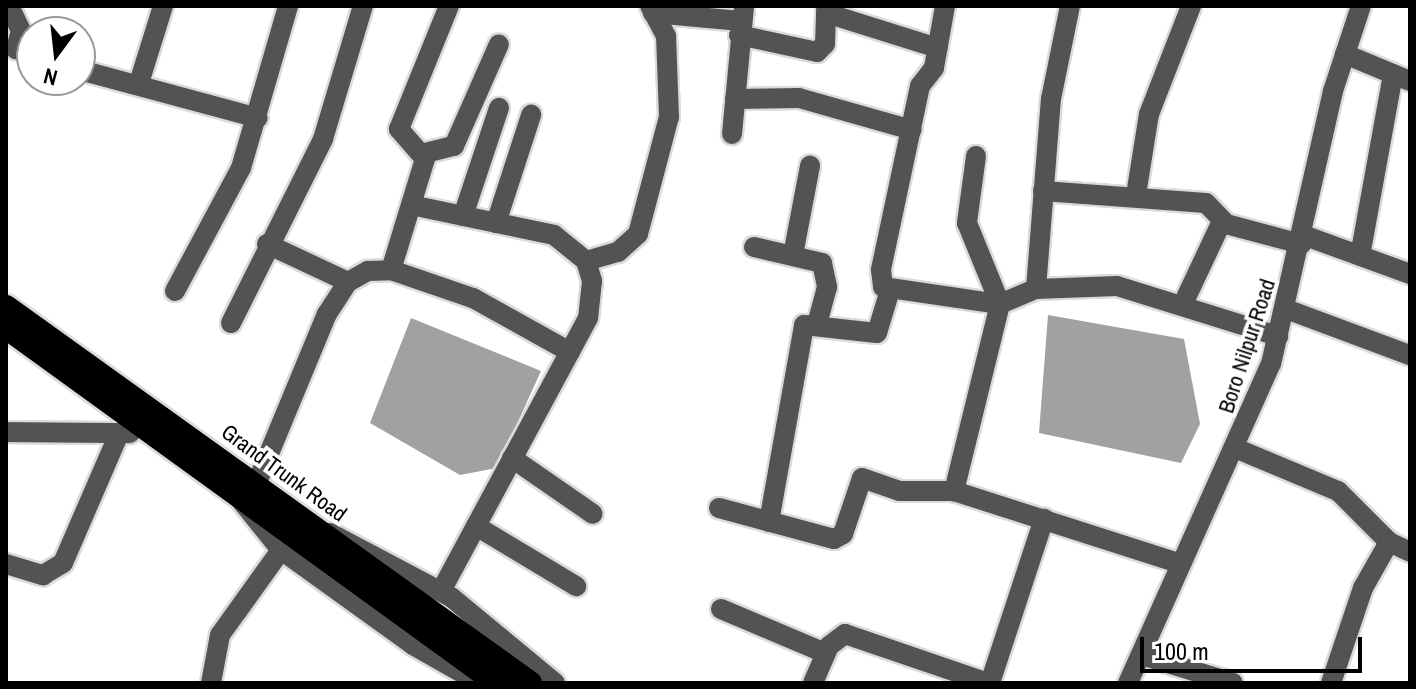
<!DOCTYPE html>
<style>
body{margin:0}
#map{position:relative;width:1416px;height:689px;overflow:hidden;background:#fff;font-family:"Archivo Narrow",sans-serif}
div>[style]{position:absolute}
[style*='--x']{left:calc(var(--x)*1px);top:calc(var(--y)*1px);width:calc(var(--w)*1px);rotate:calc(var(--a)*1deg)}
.water>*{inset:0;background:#a1a1a1}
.roads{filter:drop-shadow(2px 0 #dbdbdb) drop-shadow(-2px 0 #dbdbdb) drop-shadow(0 2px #dbdbdb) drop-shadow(0 -2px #dbdbdb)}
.minor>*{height:20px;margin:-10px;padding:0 10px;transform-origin:10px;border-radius:10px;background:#535353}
.highway>*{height:24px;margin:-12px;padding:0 12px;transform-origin:12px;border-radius:12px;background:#000}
span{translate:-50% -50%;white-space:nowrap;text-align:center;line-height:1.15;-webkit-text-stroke:7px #fff;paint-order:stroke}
.street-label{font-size:22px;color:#000}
.frame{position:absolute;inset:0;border:8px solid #000;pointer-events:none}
.north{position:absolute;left:16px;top:16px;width:80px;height:80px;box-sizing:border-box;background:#fff;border:2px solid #999;border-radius:50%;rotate:195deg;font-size:22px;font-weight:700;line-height:32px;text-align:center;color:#000}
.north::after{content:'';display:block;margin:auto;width:28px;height:36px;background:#000;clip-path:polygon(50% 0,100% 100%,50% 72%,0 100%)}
.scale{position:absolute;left:1140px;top:637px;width:222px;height:36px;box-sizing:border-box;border:4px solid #000;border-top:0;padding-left:10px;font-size:24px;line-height:28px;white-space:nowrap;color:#000;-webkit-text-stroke:6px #fff;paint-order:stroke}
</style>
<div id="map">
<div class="water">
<div style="clip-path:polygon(1048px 315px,1184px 339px,1200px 424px,1181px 463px,1039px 433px)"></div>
<div style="clip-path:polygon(411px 318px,541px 371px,497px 468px,460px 475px,370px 423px)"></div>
</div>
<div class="roads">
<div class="minor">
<div style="--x:9;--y:6;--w:28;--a:64"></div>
<div style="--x:21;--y:31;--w:19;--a:106"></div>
<div style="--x:945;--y:6;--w:63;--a:100.1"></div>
<div style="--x:934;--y:68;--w:23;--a:128"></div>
<div style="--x:920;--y:86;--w:188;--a:102"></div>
<div style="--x:881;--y:270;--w:17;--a:83"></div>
<div style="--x:883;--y:287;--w:118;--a:8.3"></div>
<div style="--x:1000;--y:304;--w:39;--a:-23"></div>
<div style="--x:1036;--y:289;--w:81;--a:-2.1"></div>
<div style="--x:1117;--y:286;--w:169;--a:17.3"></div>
<div style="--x:653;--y:13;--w:88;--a:5.2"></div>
<div style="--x:826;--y:13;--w:117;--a:17.4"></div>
<div style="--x:739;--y:35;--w:80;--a:12.3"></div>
<div style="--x:817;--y:52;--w:11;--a:-45"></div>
<div style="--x:825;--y:44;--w:38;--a:-88"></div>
<div style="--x:1345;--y:54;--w:70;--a:22.6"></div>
<div style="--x:80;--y:70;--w:184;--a:15.1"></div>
<div style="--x:139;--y:83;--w:81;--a:-72.7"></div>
<div style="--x:735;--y:99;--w:64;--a:-0.9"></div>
<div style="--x:799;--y:98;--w:117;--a:15.8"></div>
<div style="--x:732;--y:134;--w:129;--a:-84.6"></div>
<div style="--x:425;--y:153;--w:30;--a:-14"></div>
<div style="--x:454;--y:146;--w:111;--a:-66.2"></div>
<div style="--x:976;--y:156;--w:68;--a:97.7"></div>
<div style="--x:967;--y:223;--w:87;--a:67.8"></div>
<div style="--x:1000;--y:304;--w:193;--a:103.8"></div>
<div style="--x:954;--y:491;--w:238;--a:17.8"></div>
<div style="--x:1043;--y:191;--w:163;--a:4.2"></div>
<div style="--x:1206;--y:203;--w:29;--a:46"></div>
<div style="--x:1226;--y:224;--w:78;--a:14.9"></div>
<div style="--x:1136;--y:195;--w:82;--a:-80.9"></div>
<div style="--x:1149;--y:114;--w:116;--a:-68.7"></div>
<div style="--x:411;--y:205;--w:146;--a:11.8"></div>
<div style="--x:554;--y:235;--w:41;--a:39.1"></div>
<div style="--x:586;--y:261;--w:21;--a:73"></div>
<div style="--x:592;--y:281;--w:37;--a:96"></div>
<div style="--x:588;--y:318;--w:310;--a:118.3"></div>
<div style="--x:463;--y:216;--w:114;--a:-71.6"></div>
<div style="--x:496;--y:223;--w:114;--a:-72"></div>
<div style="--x:1303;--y:235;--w:114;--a:20"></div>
<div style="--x:267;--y:244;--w:89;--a:25.1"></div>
<div style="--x:754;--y:247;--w:70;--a:13.2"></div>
<div style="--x:822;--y:263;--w:25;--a:78"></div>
<div style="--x:827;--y:287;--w:38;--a:105"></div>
<div style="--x:793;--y:255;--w:91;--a:-79.2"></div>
<div style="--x:1360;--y:256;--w:185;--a:-79.7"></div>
<div style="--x:586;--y:261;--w:33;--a:-16"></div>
<div style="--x:618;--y:252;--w:27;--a:-42"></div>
<div style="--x:638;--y:234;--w:121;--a:-75.2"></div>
<div style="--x:669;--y:117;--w:81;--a:-92.1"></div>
<div style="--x:666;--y:36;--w:34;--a:-118"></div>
<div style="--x:391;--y:270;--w:116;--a:-73"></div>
<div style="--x:425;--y:159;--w:40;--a:-131"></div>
<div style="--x:399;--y:129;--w:133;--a:-67.9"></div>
<div style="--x:1036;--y:289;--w:191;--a:-85.5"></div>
<div style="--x:1051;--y:99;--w:95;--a:-78.5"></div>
<div style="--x:175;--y:291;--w:140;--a:-61.8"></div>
<div style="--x:241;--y:168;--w:169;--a:-73.8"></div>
<div style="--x:1183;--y:304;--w:92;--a:-64.8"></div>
<div style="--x:1286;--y:309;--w:132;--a:20.4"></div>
<div style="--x:231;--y:323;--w:206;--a:-63.4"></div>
<div style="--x:323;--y:139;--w:139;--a:-73.3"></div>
<div style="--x:6;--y:432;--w:124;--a:0.5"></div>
<div style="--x:1235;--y:448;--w:112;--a:22.7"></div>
<div style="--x:1338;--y:491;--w:72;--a:45"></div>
<div style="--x:1389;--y:542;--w:23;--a:25"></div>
<div style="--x:512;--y:458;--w:98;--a:34.7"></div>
<div style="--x:256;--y:485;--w:185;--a:-67.5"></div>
<div style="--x:327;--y:314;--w:38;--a:-57"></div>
<div style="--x:348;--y:282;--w:23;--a:-29"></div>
<div style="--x:368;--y:271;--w:23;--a:-2"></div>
<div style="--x:391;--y:270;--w:87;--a:18.9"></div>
<div style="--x:473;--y:298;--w:111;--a:29.1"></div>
<div style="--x:239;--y:498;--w:67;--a:51.1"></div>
<div style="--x:281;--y:550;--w:163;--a:35.7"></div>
<div style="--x:413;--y:645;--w:77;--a:29.6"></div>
<div style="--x:719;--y:508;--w:119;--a:15.1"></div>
<div style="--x:834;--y:539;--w:10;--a:-29"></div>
<div style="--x:843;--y:534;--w:59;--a:-71.3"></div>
<div style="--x:862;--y:478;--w:39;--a:19"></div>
<div style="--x:899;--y:491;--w:55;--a:0"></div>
<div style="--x:769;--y:522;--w:200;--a:-79.9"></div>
<div style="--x:804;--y:325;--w:73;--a:6.3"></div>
<div style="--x:877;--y:333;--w:45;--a:-73.2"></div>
<div style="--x:476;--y:526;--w:117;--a:31"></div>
<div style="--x:330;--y:533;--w:137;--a:27.9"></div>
<div style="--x:451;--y:597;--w:135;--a:39.6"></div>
<div style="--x:6;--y:564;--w:39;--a:17"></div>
<div style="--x:43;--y:575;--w:23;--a:-31"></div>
<div style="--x:63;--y:563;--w:138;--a:-66.6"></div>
<div style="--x:721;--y:609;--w:113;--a:22.9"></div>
<div style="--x:1141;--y:655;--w:96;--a:16.9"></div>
<div style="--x:211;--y:683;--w:49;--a:-79.4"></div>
<div style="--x:220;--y:635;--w:105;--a:-54.3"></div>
<div style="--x:813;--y:683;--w:40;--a:-66.6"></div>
<div style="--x:829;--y:646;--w:20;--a:-37"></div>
<div style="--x:845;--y:634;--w:151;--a:18.9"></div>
<div style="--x:990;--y:683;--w:173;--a:-71.8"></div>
<div style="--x:1128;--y:683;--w:350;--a:-65.9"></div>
<div style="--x:1271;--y:364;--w:280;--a:-77.2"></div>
<div style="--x:1333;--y:91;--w:89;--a:-71.8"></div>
<div style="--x:1331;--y:683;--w:100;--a:-71.4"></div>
<div style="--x:1363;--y:588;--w:53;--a:-60.5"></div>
</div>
<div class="highway">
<div style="--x:6;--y:307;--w:645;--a:35.66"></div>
<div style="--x:6;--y:327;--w:606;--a:35.94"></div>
</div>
</div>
<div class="street-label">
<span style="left:1247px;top:346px;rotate:-72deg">Boro Nilpur Road</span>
<span style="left:284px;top:473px;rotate:36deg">Grand Trunk Road</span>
</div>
<div class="frame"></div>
<div class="north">N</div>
<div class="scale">100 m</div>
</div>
